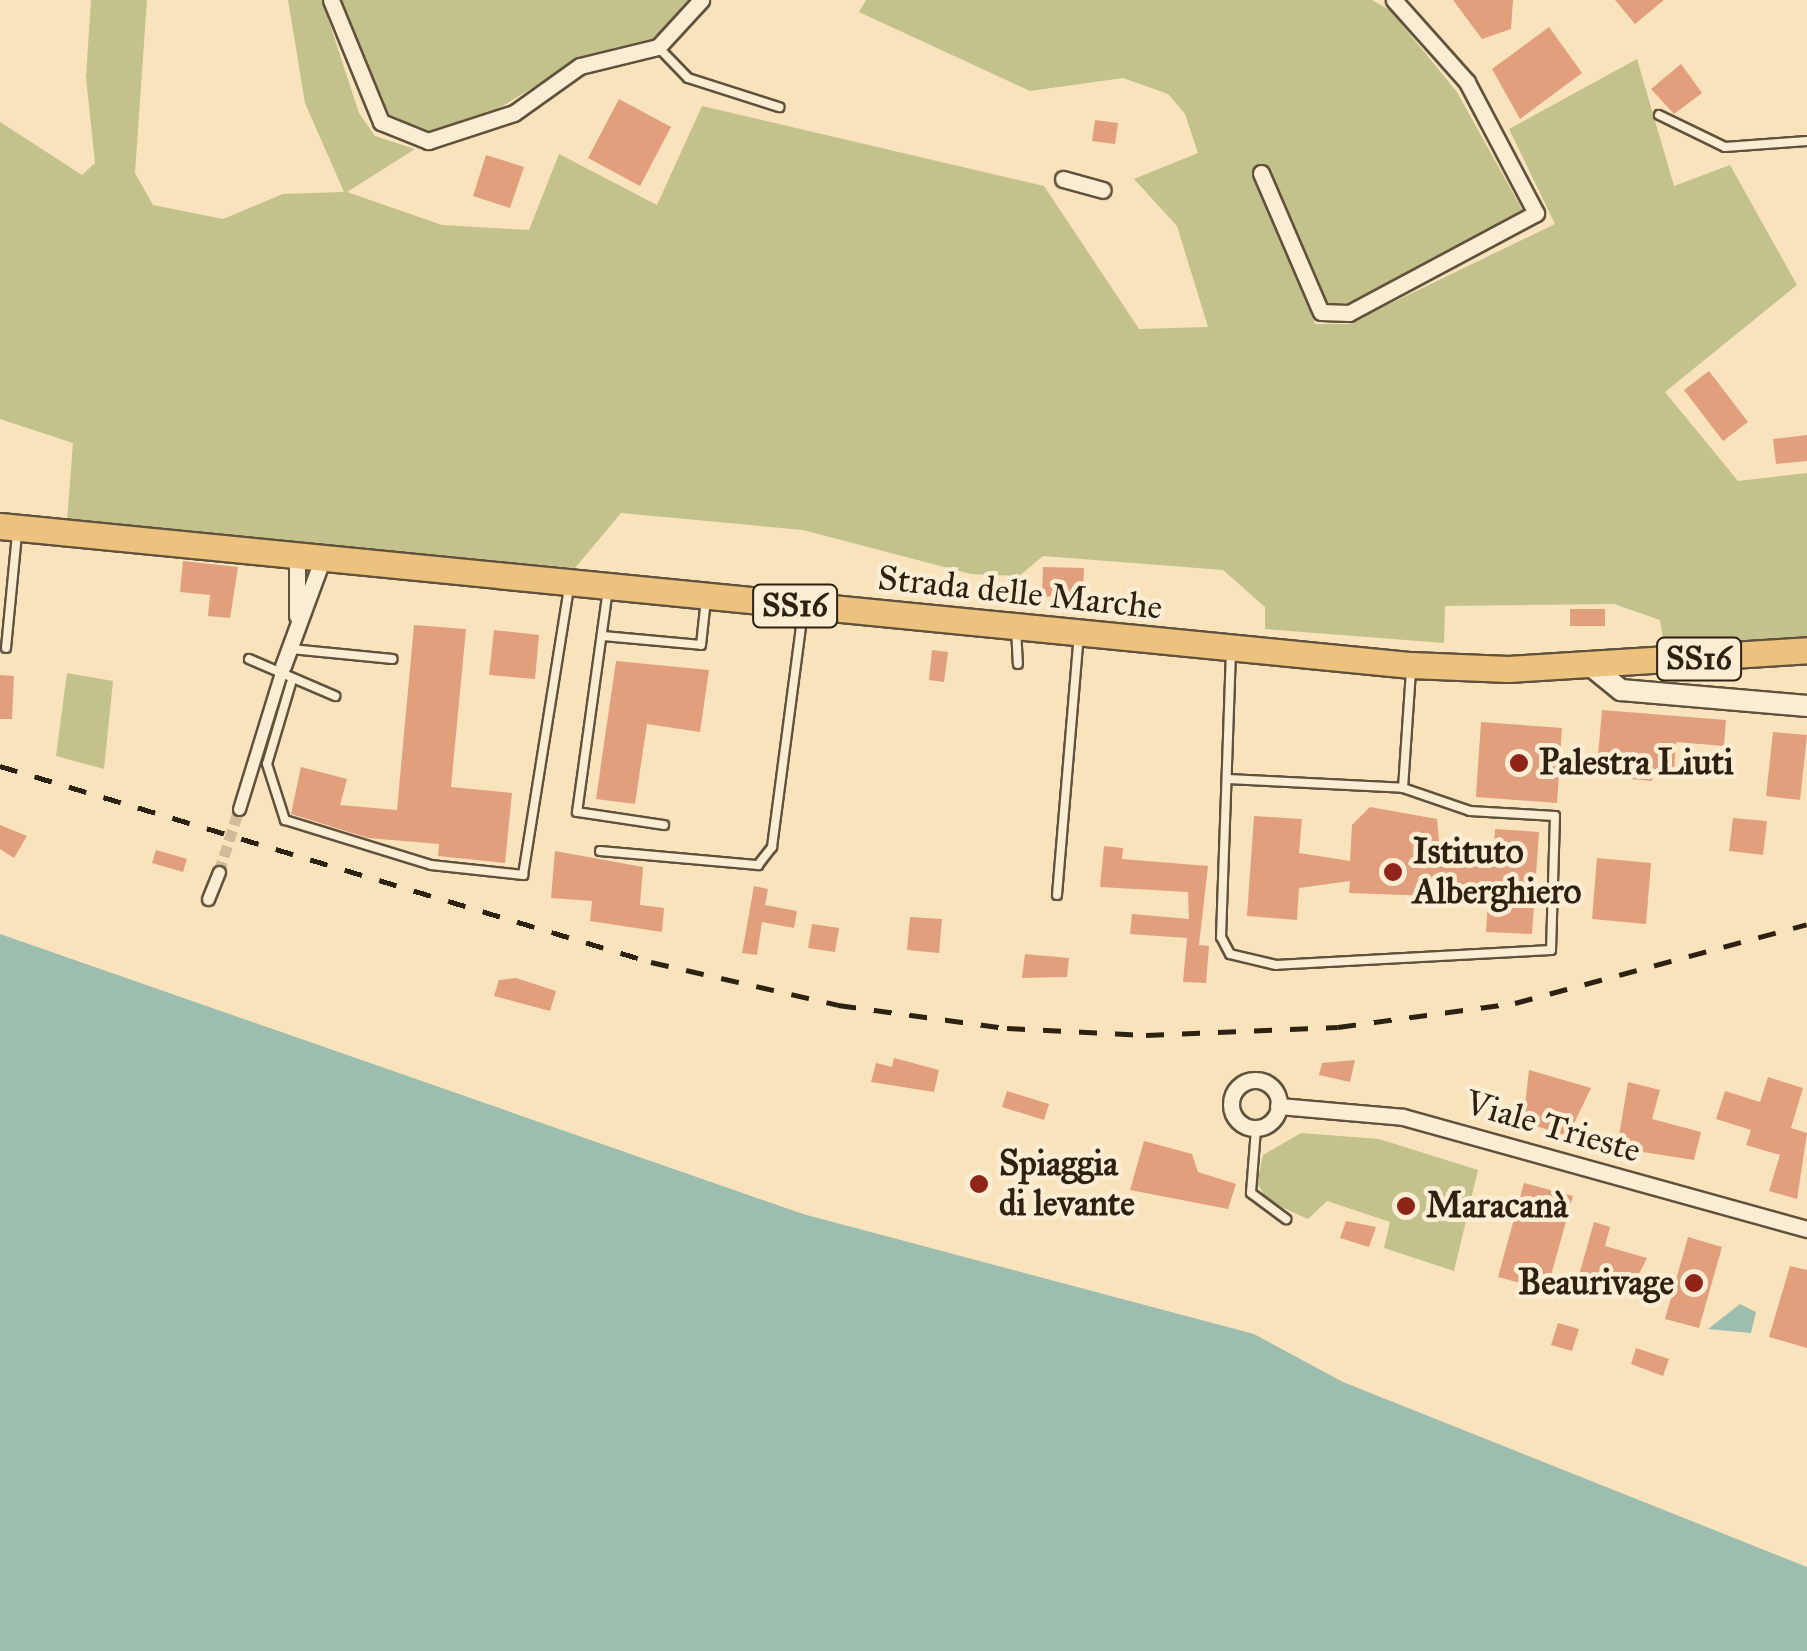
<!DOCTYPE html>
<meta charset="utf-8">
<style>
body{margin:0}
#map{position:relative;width:1807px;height:1651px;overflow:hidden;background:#f8e3bc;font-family:"IM FELL Great Primer",serif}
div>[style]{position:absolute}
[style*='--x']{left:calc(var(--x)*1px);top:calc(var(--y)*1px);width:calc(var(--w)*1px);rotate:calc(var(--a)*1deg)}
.green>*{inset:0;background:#c3c28c}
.water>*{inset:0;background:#9dbeaf}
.building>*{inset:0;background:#e29f7e}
.pedestrian-tunnel>*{height:11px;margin-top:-5.5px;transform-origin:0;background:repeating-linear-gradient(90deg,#cfbc9a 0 11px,transparent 0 16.5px)}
.roads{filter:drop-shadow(2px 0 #60523c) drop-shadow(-2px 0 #60523c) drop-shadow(0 2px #60523c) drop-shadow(0 -2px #60523c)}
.service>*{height:8px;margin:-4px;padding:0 4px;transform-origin:4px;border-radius:4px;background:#faedd3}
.pedestrian>*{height:11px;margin:-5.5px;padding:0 5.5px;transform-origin:5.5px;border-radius:5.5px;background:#faedd3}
.minor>*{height:15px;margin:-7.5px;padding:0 7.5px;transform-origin:7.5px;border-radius:7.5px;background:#faedd3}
.minor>.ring{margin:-7.5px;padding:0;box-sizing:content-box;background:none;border:15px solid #faedd3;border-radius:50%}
.tertiary>*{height:20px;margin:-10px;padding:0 10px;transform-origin:10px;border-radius:10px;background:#faedd3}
.primary>*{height:25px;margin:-12.5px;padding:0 12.5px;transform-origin:12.5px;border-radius:12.5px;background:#ecc27e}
.rail>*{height:5px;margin-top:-2.5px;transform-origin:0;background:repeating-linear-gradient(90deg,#2d2111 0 18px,transparent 0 36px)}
.dots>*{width:28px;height:28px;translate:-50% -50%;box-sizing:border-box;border:5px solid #faedd3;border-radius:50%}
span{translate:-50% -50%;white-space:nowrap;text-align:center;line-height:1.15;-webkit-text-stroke:9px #faedd3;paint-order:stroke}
.shield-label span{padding:2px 8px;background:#faedd3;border:2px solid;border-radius:8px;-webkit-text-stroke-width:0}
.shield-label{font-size:32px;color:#2d2111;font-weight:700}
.street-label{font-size:35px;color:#2d2111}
.poi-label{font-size:35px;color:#2d2111;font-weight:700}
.left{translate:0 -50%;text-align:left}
.right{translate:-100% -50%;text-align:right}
</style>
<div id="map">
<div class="green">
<div style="clip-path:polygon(91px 0,147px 0,135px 173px,153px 205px,223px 219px,283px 194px,344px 192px,305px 103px,288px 0,322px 0,359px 113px,375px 136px,415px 149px,347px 192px,442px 225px,529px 230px,559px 154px,657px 205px,702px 106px,1044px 186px,1139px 329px,1208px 327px,1177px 226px,1134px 179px,1198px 153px,1185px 114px,1168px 94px,1123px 78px,1030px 91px,859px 12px,866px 0,1372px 0,1391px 11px,1457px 92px,1523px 211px,1360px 301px,1325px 306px,1311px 314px,1315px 324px,1348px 324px,1555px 224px,1509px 129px,1637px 59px,1674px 186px,1730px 165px,1797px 285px,1665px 392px,1738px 481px,1807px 473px,1807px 637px,1665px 649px,1660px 620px,1614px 604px,1445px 606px,1444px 643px,1265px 629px,1265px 607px,1223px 570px,1043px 556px,1019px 576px,971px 574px,803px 530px,621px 513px,575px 568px,67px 521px,73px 443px,0 419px,0 122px,82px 175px,95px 163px,86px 77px)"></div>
<div style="clip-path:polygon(334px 0,692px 0,647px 46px,573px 63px,465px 129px,422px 137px,394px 127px,365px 92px)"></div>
<div style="clip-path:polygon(67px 673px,113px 681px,104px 769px,56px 756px)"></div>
<div style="clip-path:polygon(1301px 1133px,1379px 1139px,1478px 1170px,1454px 1271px,1384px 1248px,1390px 1222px,1327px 1201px,1308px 1219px,1268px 1201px,1257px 1183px,1263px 1155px)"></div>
</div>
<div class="water">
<div style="clip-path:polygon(0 934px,803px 1214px,1254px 1334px,1343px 1382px,1807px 1567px,1807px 1651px,0 1651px)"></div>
<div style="clip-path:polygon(1740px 1304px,1756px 1312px,1751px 1333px,1708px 1329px)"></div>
</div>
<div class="building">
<div style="clip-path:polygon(1453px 0,1513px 0,1511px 29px,1482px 39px)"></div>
<div style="clip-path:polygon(1615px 0,1664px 0,1635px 24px)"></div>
<div style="clip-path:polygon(1549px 27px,1582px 73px,1520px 119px,1492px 69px)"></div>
<div style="clip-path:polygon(1681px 64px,1702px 93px,1674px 114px,1651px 89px)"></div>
<div style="clip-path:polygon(619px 99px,671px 127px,640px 186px,588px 158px)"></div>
<div style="clip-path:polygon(1095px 120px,1118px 123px,1115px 144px,1092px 141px)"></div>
<div style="clip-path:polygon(486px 155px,524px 167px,510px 208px,473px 196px)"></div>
<div style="clip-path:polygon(1709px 371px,1748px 422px,1723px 441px,1684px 390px)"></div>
<div style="clip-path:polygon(1807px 435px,1807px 461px,1776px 464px,1773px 439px)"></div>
<div style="clip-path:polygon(183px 561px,238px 567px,230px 618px,208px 616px,210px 595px,180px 592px)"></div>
<div style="clip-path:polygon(1043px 567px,1084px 568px,1083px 593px,1042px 597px)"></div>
<div style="clip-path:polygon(1570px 609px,1605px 609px,1605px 626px,1570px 626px)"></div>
<div style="clip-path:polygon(414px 625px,466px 629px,451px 787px,512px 793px,505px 863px,438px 856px,439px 844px,368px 838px,291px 814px,301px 767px,347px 779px,340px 805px,397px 810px)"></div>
<div style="clip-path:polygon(494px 630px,539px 635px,535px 679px,489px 675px)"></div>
<div style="clip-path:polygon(932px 650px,948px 652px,944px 682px,929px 680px)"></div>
<div style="clip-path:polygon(616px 661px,709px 670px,700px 732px,647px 724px,635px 804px,596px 799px)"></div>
<div style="clip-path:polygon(0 675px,14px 676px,12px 719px,0 719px)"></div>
<div style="clip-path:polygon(1602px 710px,1726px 720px,1724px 746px,1676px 742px,1674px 771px,1653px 769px,1652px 781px,1618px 778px,1619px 767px,1597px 766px)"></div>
<div style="clip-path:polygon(1481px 722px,1562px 728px,1557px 803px,1476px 797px)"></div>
<div style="clip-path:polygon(1773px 732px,1807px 735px,1800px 800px,1766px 796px)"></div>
<div style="clip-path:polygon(1370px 807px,1437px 819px,1441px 862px,1493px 865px,1495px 829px,1539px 832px,1532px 934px,1486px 932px,1488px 898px,1349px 893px,1350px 881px,1299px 888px,1297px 920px,1247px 916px,1254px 816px,1302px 819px,1299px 853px,1350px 861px,1352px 825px)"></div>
<div style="clip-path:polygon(1733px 818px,1767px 821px,1763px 855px,1729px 851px)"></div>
<div style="clip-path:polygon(0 825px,27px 836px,14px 858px,0 849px)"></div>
<div style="clip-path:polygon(1104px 846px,1123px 848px,1122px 859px,1208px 866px,1199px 945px,1209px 946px,1206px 983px,1183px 982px,1187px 938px,1130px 934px,1132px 914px,1189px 919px,1188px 892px,1100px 887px)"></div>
<div style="clip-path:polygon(156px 850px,187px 859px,183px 872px,152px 863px)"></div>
<div style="clip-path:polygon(555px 851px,643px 867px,640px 905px,664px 908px,662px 932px,590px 921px,592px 901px,551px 898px)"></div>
<div style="clip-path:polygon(1597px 858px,1651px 863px,1646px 924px,1592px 919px)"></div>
<div style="clip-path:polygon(754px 886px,768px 889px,765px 905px,797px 911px,794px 928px,762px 922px,757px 955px,742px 953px)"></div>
<div style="clip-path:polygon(910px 917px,942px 919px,939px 953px,907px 950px)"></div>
<div style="clip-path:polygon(812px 924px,839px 928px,835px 952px,808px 948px)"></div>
<div style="clip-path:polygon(1025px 954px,1069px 958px,1067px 977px,1022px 978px)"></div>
<div style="clip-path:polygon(516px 978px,556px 991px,550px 1011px,494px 996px,499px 980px)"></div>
<div style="clip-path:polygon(894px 1058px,939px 1070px,934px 1092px,871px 1082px,876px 1063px,892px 1067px)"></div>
<div style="clip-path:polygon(1355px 1060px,1350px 1082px,1319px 1075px,1322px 1063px)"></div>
<div style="clip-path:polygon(1529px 1070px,1591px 1088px,1568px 1136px,1523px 1122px)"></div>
<div style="clip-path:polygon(1768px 1077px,1803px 1088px,1791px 1128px,1807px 1133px,1797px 1199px,1769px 1191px,1780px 1155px,1746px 1145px,1751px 1130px,1716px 1119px,1725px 1091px,1760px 1102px)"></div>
<div style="clip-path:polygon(1628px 1082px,1660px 1090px,1652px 1119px,1701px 1132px,1694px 1160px,1617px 1148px)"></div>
<div style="clip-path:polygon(1007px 1091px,1049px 1104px,1044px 1120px,1002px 1107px)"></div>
<div style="clip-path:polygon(1144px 1141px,1192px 1154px,1198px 1172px,1236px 1184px,1228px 1209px,1130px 1190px)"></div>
<div style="clip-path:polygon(1524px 1183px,1573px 1196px,1547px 1290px,1498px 1277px)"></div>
<div style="clip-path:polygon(1346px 1221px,1376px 1227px,1369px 1247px,1340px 1238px)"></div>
<div style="clip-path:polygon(1594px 1222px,1610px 1227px,1605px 1246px,1647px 1258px,1633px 1286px,1580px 1272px)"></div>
<div style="clip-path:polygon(1688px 1237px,1722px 1247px,1699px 1328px,1665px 1319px)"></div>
<div style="clip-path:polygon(1790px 1266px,1807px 1270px,1807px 1348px,1769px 1337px)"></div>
<div style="clip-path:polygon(1558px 1323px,1579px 1329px,1572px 1351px,1551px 1345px)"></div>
<div style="clip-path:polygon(1636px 1348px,1669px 1359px,1663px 1376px,1631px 1364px)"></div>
</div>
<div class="pedestrian-tunnel">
<div style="--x:219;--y:872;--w:66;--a:-72.4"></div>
</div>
<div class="roads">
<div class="service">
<div style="--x:658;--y:47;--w:43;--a:45.9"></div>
<div style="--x:688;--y:78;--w:96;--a:17.7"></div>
<div style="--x:1659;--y:115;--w:73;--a:25.9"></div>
<div style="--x:1725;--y:147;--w:82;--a:-4.2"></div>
<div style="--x:608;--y:589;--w:225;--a:97.9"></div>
<div style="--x:577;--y:812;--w:88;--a:8.5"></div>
<div style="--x:1016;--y:628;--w:36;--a:87"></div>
<div style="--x:603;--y:636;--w:98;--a:5.2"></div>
<div style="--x:701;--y:645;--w:46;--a:-83.8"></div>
<div style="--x:6;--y:648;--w:116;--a:-84.5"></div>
<div style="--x:291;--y:649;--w:102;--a:5.6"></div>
<div style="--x:249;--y:659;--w:94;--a:23.3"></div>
<div style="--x:291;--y:683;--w:84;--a:106.5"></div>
<div style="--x:267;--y:764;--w:59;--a:72.2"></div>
<div style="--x:285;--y:820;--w:153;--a:17.1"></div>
<div style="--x:431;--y:865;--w:93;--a:6.2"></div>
<div style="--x:523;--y:875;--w:291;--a:-80.9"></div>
<div style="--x:1228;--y:779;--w:175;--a:2.9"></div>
<div style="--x:1403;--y:788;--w:71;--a:18.9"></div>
<div style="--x:1470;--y:811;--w:85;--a:3.4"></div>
<div style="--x:1555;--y:816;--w:134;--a:91.7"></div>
<div style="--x:1551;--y:950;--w:275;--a:176.9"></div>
<div style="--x:1276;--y:965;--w:47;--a:-166.6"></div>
<div style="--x:1230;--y:954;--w:19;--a:-118"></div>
<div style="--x:1221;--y:937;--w:286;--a:-88"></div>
<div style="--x:1403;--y:788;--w:118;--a:-86.1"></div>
<div style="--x:600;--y:851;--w:159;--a:5.1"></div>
<div style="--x:758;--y:865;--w:23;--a:-52"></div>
<div style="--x:772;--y:847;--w:238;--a:-82.5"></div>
<div style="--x:1057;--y:895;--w:261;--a:-85.2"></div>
<div style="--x:1256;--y:1129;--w:64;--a:94.5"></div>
<div style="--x:1251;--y:1193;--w:44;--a:36.6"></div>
</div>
<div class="pedestrian">
<div style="--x:239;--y:809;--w:150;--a:-72.9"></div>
<div style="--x:208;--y:899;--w:29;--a:-68"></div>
</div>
<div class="minor">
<div style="--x:331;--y:0;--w:132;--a:67.7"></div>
<div style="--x:381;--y:122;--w:51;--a:22"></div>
<div style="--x:428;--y:141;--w:90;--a:-18"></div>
<div style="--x:514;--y:113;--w:81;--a:-35.5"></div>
<div style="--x:580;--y:66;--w:80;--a:-13.7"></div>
<div style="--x:658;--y:47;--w:64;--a:-47.5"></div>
<div style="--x:1261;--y:173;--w:151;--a:66.7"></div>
<div style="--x:1321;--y:312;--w:28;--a:2"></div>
<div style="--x:1349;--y:313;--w:212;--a:-28.1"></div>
<div style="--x:1536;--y:213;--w:148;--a:-117.8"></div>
<div style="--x:1467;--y:82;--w:110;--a:-131.7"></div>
<div style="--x:1063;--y:179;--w:41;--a:15.4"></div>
<div style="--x:297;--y:554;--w:62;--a:90"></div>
<div style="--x:283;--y:666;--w:116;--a:-69.8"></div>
<div class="ring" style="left:1231px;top:1080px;width:33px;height:33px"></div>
<div style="--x:1278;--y:1106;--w:125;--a:5"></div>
<div style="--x:1403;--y:1117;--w:419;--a:15.5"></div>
</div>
<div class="tertiary">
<div style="--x:1590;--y:665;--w:40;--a:39"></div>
<div style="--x:1621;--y:690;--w:187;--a:4.9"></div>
</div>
<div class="primary">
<div style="--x:0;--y:526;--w:1418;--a:5.63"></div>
<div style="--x:1411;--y:665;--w:97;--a:2.4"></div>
<div style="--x:1508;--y:669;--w:300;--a:-3.6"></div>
</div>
</div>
<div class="rail">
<div style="--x:0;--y:766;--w:680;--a:16.76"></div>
<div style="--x:651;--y:962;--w:192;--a:12.9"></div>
<div style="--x:838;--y:1005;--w:171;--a:7.8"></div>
<div style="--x:1007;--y:1028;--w:139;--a:2.9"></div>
<div style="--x:1146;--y:1035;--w:192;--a:-2.4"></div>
<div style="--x:1338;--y:1027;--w:179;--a:-7.7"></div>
<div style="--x:1515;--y:1003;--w:302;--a:-15.1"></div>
</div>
<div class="dots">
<div style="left:1519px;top:763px;background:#8f2418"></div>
<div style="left:1393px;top:872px;background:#8f2418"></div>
<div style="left:979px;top:1184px;background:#8f2418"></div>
<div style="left:1406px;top:1206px;background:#8f2418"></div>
<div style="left:1694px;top:1283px;background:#8f2418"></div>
</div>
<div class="shield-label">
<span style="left:795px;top:606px">SS16</span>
<span style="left:1699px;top:659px">SS16</span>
</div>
<div class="street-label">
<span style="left:1020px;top:593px;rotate:6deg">Strada delle Marche</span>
<span style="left:1553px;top:1127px;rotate:16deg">Viale Trieste</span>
</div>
<div class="poi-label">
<span class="left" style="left:1539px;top:763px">Palestra Liuti</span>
<span class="left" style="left:1413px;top:872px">Istituto<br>Alberghiero</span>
<span class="left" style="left:999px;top:1184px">Spiaggia<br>di levante</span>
<span class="left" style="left:1426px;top:1206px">Maracanà</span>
<span class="right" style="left:1674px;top:1283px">Beaurivage</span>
</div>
</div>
